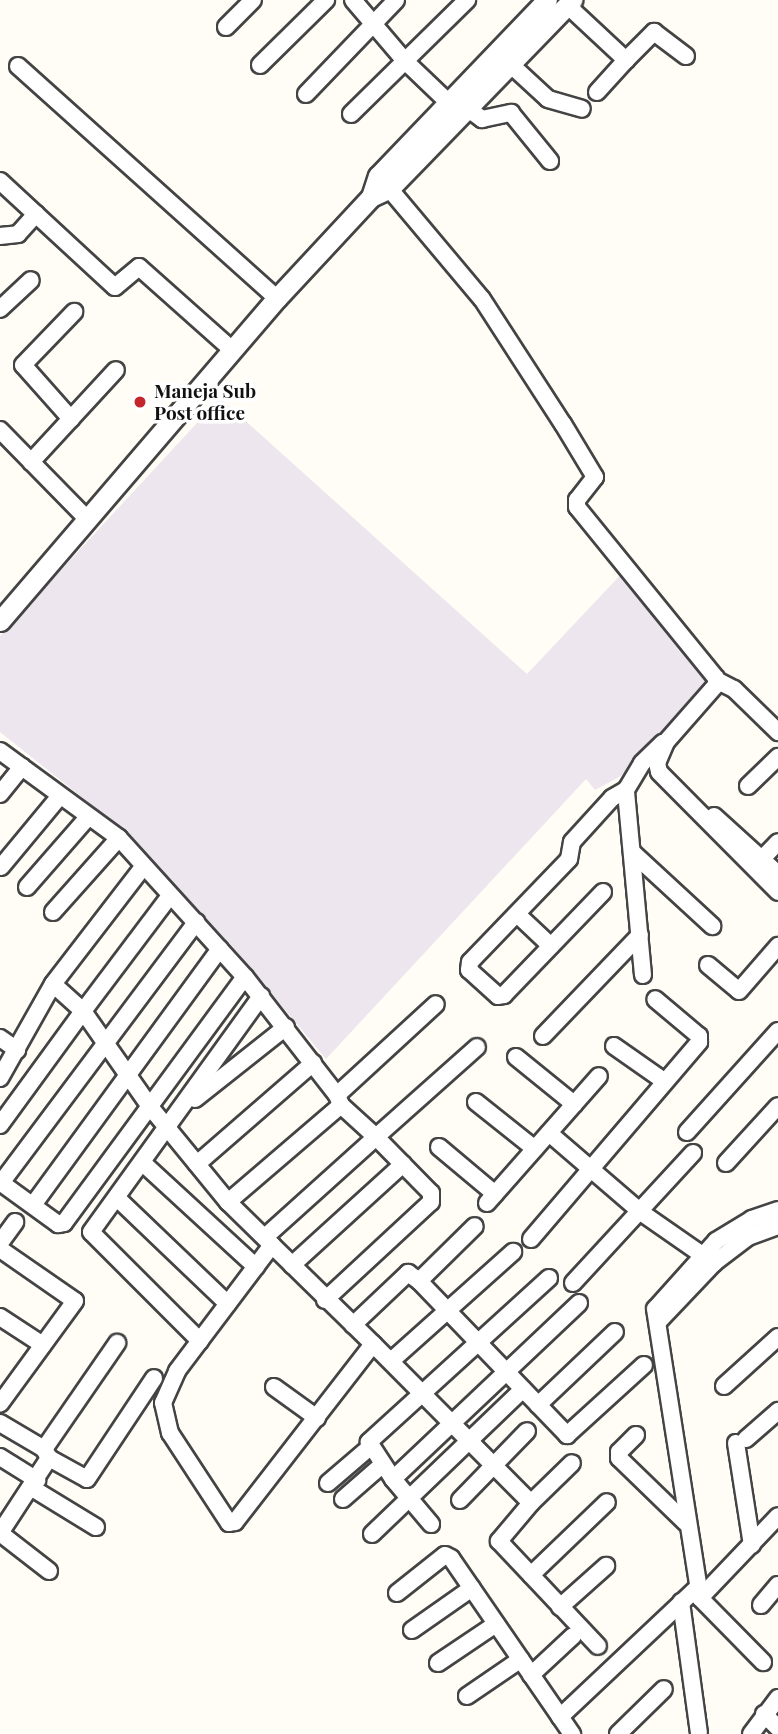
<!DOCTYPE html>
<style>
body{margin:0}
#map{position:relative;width:778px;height:1734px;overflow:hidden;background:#fffdf5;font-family:"Playfair Display",serif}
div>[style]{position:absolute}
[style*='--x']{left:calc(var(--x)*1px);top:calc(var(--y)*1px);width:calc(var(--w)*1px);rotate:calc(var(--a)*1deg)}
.industrial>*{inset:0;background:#eee6ef}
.roads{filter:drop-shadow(2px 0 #444) drop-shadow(-2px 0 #444) drop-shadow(0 2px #444) drop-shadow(0 -2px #444)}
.minor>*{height:16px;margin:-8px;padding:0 8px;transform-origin:8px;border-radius:8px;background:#fff}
.tertiary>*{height:19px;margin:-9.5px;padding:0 9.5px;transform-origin:9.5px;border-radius:9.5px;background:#fff}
.dots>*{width:19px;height:19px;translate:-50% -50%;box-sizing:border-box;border:4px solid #fff;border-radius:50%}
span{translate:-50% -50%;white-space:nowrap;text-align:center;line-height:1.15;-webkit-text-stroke:7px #fff;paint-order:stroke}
.poi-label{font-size:19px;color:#111;font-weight:700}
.left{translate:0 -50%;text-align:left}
</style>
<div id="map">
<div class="industrial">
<div style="clip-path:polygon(220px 398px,527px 674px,627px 568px,714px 678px,709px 691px,621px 776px,595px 790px,586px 779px,326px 1059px,232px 946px,98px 810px,0 732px,0 636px)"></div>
</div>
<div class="roads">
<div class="minor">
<div style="--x:353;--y:0;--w:80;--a:49.6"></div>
<div style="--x:405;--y:61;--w:61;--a:43.7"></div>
<div style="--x:567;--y:5;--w:81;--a:43"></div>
<div style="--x:626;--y:60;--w:40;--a:-45"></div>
<div style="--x:654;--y:32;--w:40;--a:37"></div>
<div style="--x:226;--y:27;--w:38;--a:-45"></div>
<div style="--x:509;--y:63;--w:53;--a:42.7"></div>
<div style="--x:548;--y:99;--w:35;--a:16"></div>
<div style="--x:260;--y:65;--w:93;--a:-44.6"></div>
<div style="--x:18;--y:66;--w:348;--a:41.9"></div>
<div style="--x:597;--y:92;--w:43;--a:-47.8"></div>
<div style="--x:306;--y:94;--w:130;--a:-46.2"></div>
<div style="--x:467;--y:108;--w:19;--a:36"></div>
<div style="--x:482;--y:119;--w:30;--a:-12"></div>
<div style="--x:511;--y:113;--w:62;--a:50.9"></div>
<div style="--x:351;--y:114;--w:163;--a:-44.5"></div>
<div style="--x:382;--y:180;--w:155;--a:50"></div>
<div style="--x:482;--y:299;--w:149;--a:57.1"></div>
<div style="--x:563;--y:424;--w:62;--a:58.9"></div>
<div style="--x:595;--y:477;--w:29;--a:128"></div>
<div style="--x:577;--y:500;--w:7;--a:90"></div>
<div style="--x:577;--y:507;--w:220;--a:50.9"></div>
<div style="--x:716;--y:678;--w:7;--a:90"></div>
<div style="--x:716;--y:685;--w:76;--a:131.3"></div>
<div style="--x:666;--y:742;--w:23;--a:113"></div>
<div style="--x:657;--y:763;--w:9;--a:77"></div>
<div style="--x:659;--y:772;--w:169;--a:45.2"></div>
<div style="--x:0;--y:181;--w:156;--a:42.7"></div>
<div style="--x:115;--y:287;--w:31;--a:-40"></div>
<div style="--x:139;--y:267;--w:123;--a:41.7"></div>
<div style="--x:0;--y:236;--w:18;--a:-6"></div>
<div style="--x:18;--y:234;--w:27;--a:-48"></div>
<div style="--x:0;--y:309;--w:42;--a:-43.1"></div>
<div style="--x:71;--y:419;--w:72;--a:-131.6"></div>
<div style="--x:23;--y:365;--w:74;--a:-46.1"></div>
<div style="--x:0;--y:430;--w:126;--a:45.6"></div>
<div style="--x:31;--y:462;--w:125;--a:-47.3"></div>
<div style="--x:718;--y:681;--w:18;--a:27"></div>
<div style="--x:734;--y:689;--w:62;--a:44.3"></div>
<div style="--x:0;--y:751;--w:147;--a:36.2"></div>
<div style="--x:119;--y:838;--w:188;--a:47.8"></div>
<div style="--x:245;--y:977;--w:150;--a:52.1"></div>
<div style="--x:337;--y:1095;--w:134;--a:-42.6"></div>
<div style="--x:748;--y:786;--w:42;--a:-44"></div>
<div style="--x:0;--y:794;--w:35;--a:-51"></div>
<div style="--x:714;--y:816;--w:86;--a:42.2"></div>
<div style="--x:633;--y:853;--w:108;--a:42.7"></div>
<div style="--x:755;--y:866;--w:33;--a:-46"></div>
<div style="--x:1;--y:867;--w:92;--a:-50.3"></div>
<div style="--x:27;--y:887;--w:93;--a:-48.9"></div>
<div style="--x:603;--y:892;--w:143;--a:133.9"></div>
<div style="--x:504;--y:995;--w:6;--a:171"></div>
<div style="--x:498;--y:996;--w:39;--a:-138"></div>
<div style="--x:469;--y:970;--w:8;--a:-83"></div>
<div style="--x:470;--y:962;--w:143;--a:-46.1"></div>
<div style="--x:569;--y:859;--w:17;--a:-80"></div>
<div style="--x:572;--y:842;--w:59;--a:-47.7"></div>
<div style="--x:612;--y:798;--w:16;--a:-30"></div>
<div style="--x:169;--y:897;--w:143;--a:127"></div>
<div style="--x:83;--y:1011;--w:118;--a:55"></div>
<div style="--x:151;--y:1108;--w:122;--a:50.7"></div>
<div style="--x:228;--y:1202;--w:203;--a:44.4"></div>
<div style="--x:373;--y:1344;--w:225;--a:127.8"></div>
<div style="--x:235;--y:1522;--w:6;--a:171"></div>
<div style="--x:229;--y:1523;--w:108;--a:-123.2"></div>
<div style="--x:170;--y:1433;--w:31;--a:-103"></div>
<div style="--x:163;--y:1403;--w:35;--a:-66"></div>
<div style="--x:177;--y:1371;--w:158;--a:-53"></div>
<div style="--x:53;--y:912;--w:99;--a:-48.3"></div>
<div style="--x:518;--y:915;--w:45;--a:43.2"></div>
<div style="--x:708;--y:965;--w:40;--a:40"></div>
<div style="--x:739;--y:991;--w:60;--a:-49.1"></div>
<div style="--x:643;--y:975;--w:186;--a:-95.3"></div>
<div style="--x:626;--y:790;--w:31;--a:-59"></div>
<div style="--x:642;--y:763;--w:29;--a:-44"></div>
<div style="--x:543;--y:1036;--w:140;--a:-46.2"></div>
<div style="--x:0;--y:1038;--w:21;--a:35"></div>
<div style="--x:614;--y:1046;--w:61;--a:35"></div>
<div style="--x:516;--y:1057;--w:75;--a:39"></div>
<div style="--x:0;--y:1078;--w:108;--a:-60.6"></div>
<div style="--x:53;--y:984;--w:148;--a:-52.4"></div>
<div style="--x:195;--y:1099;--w:116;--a:-38.4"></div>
<div style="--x:476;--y:1102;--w:75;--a:38.5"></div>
<div style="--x:0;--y:1125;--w:141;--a:-53.9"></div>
<div style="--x:83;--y:1011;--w:40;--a:-138"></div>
<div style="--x:687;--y:1132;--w:136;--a:-48"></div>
<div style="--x:549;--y:1133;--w:123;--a:40.7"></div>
<div style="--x:642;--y:1213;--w:88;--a:34.8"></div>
<div style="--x:439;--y:1147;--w:73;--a:40"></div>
<div style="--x:726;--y:1163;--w:77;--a:-47.6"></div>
<div style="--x:144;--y:1164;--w:152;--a:42.6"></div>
<div style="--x:197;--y:1164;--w:154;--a:-41"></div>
<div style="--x:0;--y:1182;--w:72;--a:35.9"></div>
<div style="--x:58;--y:1224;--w:6;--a:-9"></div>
<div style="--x:64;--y:1223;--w:305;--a:-53.7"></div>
<div style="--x:1;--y:1183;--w:326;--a:-53.2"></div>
<div style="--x:117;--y:1198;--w:153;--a:43.7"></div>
<div style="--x:228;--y:1202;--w:149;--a:-40.6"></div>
<div style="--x:341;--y:1105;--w:11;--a:-112"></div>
<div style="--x:487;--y:1203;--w:169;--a:-48.6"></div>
<div style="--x:33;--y:1205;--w:317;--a:-53.9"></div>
<div style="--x:778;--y:1210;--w:28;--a:161"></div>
<div style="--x:752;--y:1219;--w:42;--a:148.6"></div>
<div style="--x:716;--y:1241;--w:91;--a:131.9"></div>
<div style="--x:655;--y:1309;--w:292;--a:81.1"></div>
<div style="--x:700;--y:1598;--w:113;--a:-46.4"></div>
<div style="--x:265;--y:1237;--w:149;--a:-42"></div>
<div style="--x:376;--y:1137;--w:47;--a:-137.6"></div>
<div style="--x:531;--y:1239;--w:259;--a:-49.5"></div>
<div style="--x:699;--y:1042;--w:6;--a:-90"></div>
<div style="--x:699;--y:1036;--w:57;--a:-139.9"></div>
<div style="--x:0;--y:1243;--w:26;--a:-54"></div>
<div style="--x:0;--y:1249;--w:91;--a:34.7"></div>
<div style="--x:75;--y:1301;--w:127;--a:126.1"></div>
<div style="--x:292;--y:1265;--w:150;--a:-42.3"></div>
<div style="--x:549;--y:1278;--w:244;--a:137.7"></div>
<div style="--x:369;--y:1442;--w:44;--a:57"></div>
<div style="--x:393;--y:1479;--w:256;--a:-43.4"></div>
<div style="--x:419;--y:1281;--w:214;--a:46.1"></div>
<div style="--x:567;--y:1435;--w:104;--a:-42.3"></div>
<div style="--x:573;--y:1283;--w:177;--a:-47.3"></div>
<div style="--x:325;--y:1300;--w:144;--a:-42.8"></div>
<div style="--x:431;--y:1202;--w:9;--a:-90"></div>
<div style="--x:431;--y:1193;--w:78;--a:-134.5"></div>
<div style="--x:376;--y:1137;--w:135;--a:-41.7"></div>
<div style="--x:0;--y:1317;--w:51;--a:33.1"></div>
<div style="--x:658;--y:1322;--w:81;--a:-46.5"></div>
<div style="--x:714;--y:1263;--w:43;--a:-37.4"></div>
<div style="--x:748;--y:1237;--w:32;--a:-20"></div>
<div style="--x:353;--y:1325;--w:76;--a:-43.4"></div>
<div style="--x:408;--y:1273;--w:14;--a:36"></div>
<div style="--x:419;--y:1281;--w:78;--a:-44.5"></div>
<div style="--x:200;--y:1341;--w:154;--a:-135"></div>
<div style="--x:91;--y:1232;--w:291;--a:-54.2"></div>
<div style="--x:373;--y:1344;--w:224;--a:45.2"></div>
<div style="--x:531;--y:1503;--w:50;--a:130.1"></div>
<div style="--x:499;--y:1541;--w:144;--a:46.7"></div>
<div style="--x:391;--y:1361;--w:164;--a:-41.8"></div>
<div style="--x:724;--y:1386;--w:73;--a:-42.2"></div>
<div style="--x:274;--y:1387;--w:53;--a:35.8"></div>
<div style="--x:538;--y:1405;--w:106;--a:-43.5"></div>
<div style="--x:0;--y:1423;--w:51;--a:30.6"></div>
<div style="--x:636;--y:1435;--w:24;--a:135"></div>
<div style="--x:619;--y:1452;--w:6;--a:90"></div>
<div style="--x:619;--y:1458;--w:93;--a:44.1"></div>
<div style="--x:746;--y:1439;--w:43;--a:-41.2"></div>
<div style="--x:736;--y:1443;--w:103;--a:81.1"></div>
<div style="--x:0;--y:1457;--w:44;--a:31.9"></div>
<div style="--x:49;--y:1458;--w:43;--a:28.9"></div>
<div style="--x:87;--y:1479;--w:121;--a:-56.4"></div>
<div style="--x:393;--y:1479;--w:59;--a:49.8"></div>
<div style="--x:328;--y:1483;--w:55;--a:-40.6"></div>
<div style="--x:32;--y:1488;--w:75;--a:31.4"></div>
<div style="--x:343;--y:1499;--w:52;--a:-41.1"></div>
<div style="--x:460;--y:1500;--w:96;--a:-45.8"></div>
<div style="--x:531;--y:1503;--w:57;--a:-44.3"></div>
<div style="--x:0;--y:1533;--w:90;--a:-56.8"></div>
<div style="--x:49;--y:1458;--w:10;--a:-119"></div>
<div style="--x:44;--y:1449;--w:129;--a:-55.4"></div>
<div style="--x:0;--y:1533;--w:62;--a:37.8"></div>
<div style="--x:372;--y:1534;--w:209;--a:-43.8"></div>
<div style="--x:531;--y:1575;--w:105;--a:-43.8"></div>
<div style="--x:397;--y:1593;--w:61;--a:-38.4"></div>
<div style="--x:445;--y:1555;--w:7;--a:27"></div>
<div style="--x:451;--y:1558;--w:214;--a:55.5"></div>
<div style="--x:700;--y:1598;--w:90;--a:45.5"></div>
<div style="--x:681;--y:1602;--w:132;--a:82.2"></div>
<div style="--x:761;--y:1605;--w:26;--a:-50"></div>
<div style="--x:560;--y:1607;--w:62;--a:-41.7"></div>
<div style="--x:412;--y:1630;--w:73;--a:-35"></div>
<div style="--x:438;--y:1663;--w:70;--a:-33.9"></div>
<div style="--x:531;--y:1675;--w:57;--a:-42.9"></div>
<div style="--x:467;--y:1696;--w:65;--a:-34.4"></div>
<div style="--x:764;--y:1714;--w:20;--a:45"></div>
<div style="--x:560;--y:1717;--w:187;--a:-43.3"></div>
<div style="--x:618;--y:1734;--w:64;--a:-44.4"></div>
<div style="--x:751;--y:1734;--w:45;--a:-53.1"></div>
</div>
<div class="tertiary">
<div style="--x:371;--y:197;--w:22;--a:-72"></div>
<div style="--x:378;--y:176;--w:244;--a:-46.2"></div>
<div style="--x:0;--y:621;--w:426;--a:-49.4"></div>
<div style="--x:277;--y:298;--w:138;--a:-47.1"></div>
<div style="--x:371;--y:197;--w:21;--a:-25"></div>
<div style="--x:390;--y:188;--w:262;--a:-45.9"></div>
</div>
</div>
<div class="dots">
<div style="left:140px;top:402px;background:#c4262e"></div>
</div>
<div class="poi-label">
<span class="left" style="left:154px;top:402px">Maneja Sub<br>Post office</span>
</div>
</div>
